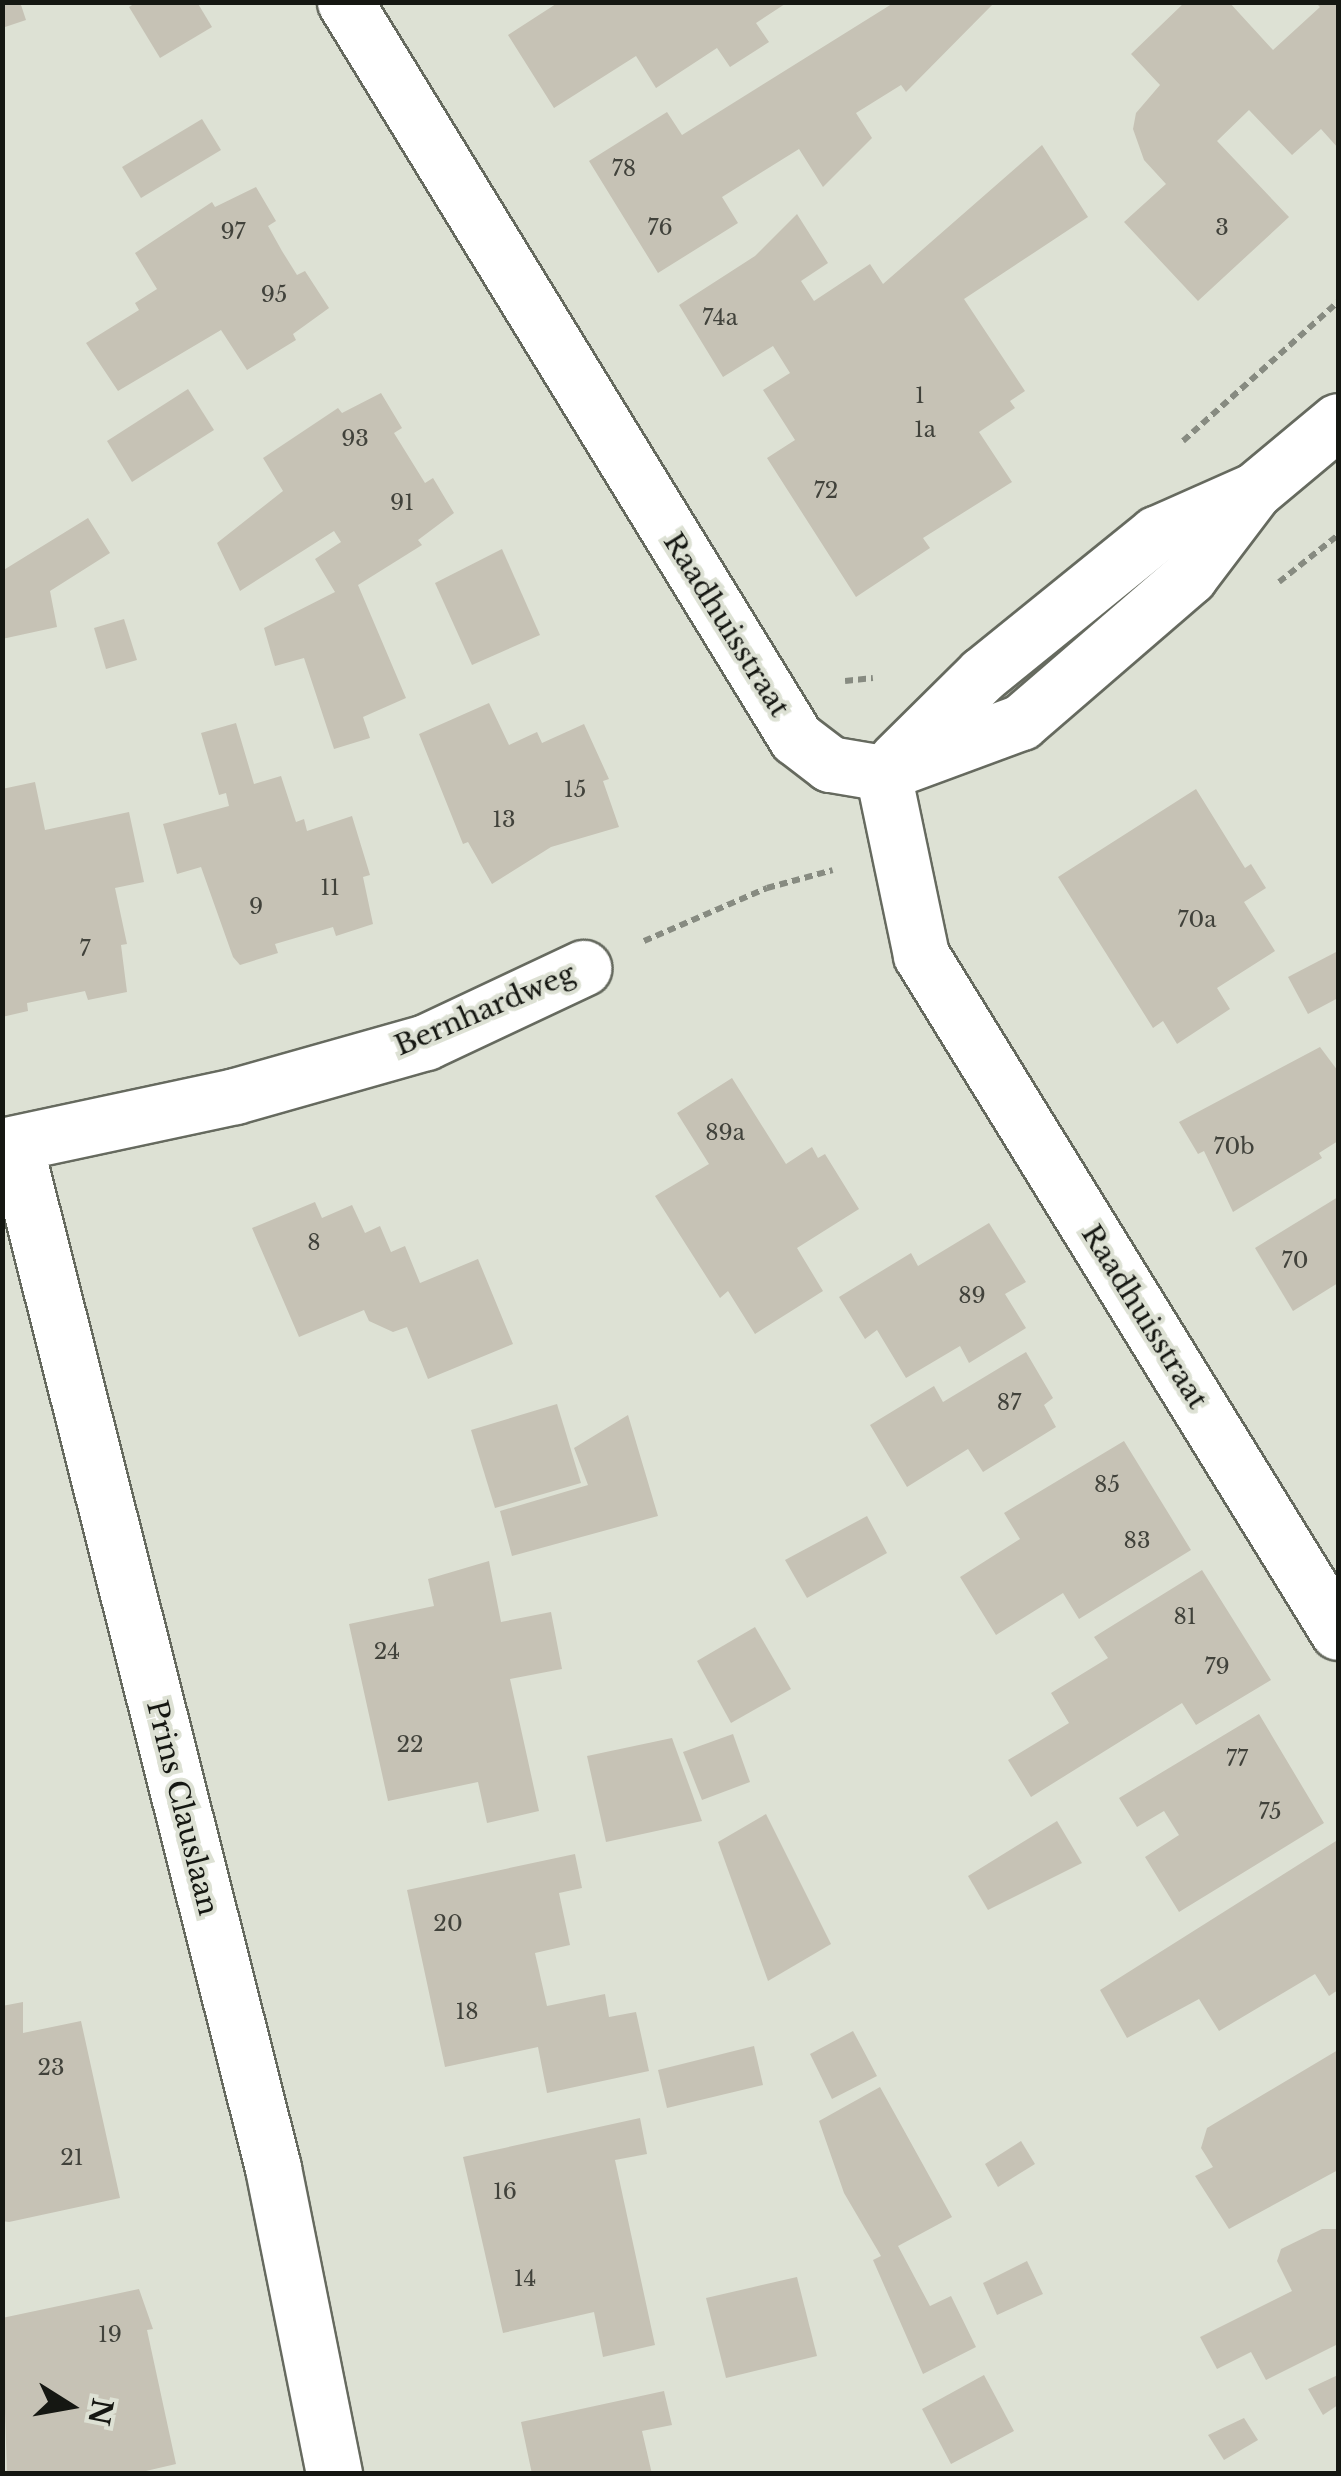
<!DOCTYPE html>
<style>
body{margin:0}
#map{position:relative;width:1341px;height:2476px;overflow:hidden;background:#dde1d4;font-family:"Libre Baskerville",serif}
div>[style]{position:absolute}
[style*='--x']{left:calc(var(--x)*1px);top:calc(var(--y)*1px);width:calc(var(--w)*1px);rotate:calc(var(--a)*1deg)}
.building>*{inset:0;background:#c6c2b5}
.path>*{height:6px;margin-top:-3px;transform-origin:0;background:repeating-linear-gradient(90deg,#878b81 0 8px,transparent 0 13px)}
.roads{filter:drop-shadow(2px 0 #666a5f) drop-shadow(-2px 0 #666a5f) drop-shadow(0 2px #666a5f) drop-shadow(0 -2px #666a5f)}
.minor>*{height:55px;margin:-27.5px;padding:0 27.5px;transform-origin:27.5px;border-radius:27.5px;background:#fff}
span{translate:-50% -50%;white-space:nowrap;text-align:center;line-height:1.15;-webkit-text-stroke:8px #dde1d4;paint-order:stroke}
.number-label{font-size:22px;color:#41423b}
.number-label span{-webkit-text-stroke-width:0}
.street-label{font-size:28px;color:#151712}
.frame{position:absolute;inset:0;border:5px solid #151712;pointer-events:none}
.north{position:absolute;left:20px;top:2356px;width:100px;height:100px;-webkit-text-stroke:8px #dde1d4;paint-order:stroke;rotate:101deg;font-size:28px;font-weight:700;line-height:40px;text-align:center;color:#151712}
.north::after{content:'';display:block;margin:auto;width:35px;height:45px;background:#151712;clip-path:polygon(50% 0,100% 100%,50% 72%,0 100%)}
</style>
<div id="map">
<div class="building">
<div style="clip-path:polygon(2px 2px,20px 2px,26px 20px,2px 28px)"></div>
<div style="clip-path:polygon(137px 2px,197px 2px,212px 27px,160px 58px,129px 7px)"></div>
<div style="clip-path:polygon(559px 2px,788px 2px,756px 23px,769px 42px,730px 67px,717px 48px,656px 88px,636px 56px,554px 108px,508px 35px)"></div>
<div style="clip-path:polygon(895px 2px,995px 2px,906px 92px,901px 85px,856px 113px,872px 138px,823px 187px,799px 149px,722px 197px,738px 223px,658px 273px,589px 161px,667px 112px,682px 135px)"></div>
<div style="clip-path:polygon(1185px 2px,1229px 2px,1273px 50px,1320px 7px,1315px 2px,1338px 2px,1338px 148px,1321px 129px,1292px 155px,1249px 110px,1217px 141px,1289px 217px,1198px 301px,1124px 222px,1166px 184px,1144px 160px,1133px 129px,1136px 113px,1160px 85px,1131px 54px)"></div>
<div style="clip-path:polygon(202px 119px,221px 150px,141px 198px,122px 167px)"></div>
<div style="clip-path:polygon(1042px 145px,1088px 217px,964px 299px,1025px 391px,1010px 401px,1015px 408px,979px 432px,1012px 482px,923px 538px,930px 548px,856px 597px,767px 458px,795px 440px,763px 390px,790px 373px,773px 346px,723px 377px,679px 305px,755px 256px,797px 214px,828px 263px,801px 281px,814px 301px,870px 264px,883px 284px)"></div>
<div style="clip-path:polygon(256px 187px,276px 221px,268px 226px,282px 251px,297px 275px,305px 271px,329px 308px,293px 334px,296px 340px,247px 370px,221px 330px,118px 391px,86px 343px,139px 310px,135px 303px,157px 289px,135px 253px,212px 202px,215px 207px)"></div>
<div style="clip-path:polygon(188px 389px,214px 430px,132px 482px,107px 441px)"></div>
<div style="clip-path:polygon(381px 393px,402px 428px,394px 433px,425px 483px,433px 478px,454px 513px,418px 540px,422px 545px,358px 585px,406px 698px,363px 717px,370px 738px,334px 749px,304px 658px,275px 666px,264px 628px,335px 592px,315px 559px,341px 542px,334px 531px,240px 591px,217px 543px,283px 491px,263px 458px,338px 408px,342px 413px)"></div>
<div style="clip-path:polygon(88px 518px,110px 553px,50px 591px,57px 627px,2px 639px,2px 571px)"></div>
<div style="clip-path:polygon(502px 549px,540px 635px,472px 665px,435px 583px)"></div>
<div style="clip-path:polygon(124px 619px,137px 660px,106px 669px,94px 628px)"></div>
<div style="clip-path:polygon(489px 703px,509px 745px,537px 732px,542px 743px,584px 724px,609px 779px,603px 781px,619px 827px,551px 847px,492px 884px,468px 842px,463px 844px,419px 734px)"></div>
<div style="clip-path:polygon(236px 723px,254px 784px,281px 776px,296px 822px,304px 819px,307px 831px,352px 816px,370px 875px,363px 877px,373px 924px,336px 936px,333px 927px,275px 944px,278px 953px,240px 965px,233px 957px,201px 867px,177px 874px,163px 824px,229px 806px,226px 793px,219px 795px,201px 733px)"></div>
<div style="clip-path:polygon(35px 782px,45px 830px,129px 812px,144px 882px,115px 888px,127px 944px,121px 945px,127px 992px,88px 1000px,85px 991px,27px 1003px,28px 1011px,2px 1017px,2px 789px)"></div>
<div style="clip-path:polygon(1196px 789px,1245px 868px,1251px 864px,1266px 888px,1244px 902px,1275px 951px,1217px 988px,1230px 1009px,1177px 1044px,1163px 1021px,1153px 1028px,1058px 877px)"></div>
<div style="clip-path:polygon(1338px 951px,1338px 998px,1308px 1014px,1288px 977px)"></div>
<div style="clip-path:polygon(1320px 1047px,1338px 1071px,1338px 1141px,1319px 1153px,1322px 1158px,1233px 1212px,1204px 1151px,1198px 1154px,1179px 1122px)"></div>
<div style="clip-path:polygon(732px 1078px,786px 1164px,812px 1147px,818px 1158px,825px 1154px,859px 1209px,797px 1248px,823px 1291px,755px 1334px,728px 1291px,720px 1298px,655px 1196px,709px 1164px,677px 1113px)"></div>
<div style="clip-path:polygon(1338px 1197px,1338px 1283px,1293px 1311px,1255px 1248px)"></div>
<div style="clip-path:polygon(315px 1202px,322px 1218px,352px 1205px,365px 1233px,380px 1226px,391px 1252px,405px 1246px,420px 1283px,478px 1259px,513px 1344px,428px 1379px,407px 1327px,393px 1332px,369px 1321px,364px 1310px,299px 1337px,252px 1228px)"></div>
<div style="clip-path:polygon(989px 1223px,1026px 1282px,1005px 1294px,1026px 1328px,969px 1363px,960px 1346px,906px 1378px,877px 1330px,865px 1339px,839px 1297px,911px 1253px,918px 1266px)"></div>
<div style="clip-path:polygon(1026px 1352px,1053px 1398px,1044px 1405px,1056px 1427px,983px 1472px,968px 1449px,907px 1487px,870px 1425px,934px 1386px,943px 1402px)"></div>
<div style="clip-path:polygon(557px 1404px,581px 1483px,495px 1508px,471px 1430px)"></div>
<div style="clip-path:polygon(628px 1415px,658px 1516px,512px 1556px,500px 1511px,588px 1485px,574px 1448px)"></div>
<div style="clip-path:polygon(1124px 1441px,1191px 1550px,1079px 1619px,1063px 1593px,996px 1635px,960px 1577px,1020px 1539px,1004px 1513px)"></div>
<div style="clip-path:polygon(867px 1516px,887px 1553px,807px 1598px,785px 1560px)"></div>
<div style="clip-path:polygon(489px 1561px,501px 1622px,551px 1612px,562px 1669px,510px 1679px,539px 1811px,487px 1823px,478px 1782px,388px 1801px,349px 1624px,434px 1606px,428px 1579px)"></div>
<div style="clip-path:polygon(1202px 1570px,1271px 1680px,1196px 1725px,1182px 1703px,1031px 1797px,1008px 1760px,1069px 1723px,1051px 1693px,1108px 1658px,1094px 1637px)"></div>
<div style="clip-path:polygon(755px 1627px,791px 1689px,731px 1723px,697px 1661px)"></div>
<div style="clip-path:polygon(1259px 1714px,1324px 1823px,1179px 1912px,1145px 1857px,1179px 1835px,1164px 1811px,1137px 1827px,1119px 1798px)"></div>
<div style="clip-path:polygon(733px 1734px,750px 1782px,702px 1800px,683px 1752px)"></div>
<div style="clip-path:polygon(672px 1738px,702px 1821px,606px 1842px,587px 1756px)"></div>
<div style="clip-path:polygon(766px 1814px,831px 1944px,768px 1981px,718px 1842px)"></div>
<div style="clip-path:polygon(1057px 1821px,1082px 1863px,988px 1910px,968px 1876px)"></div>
<div style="clip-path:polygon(1336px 1841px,1338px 1990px,1329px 1996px,1315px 1974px,1219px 2031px,1199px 1999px,1127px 2038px,1100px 1990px)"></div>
<div style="clip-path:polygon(575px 1854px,582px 1888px,559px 1893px,570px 1945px,535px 1953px,547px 2006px,605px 1994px,609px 2017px,636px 2012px,649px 2071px,547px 2093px,538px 2047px,445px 2067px,407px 1890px)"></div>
<div style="clip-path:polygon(23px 2002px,23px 2033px,81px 2021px,120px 2198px,9px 2222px,2px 2221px,2px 2006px)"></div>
<div style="clip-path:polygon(853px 2031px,877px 2076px,832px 2099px,810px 2054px)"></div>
<div style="clip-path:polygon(754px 2046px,763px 2085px,667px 2108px,658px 2070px)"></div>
<div style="clip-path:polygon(1338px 2050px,1338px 2170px,1229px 2229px,1195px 2176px,1213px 2167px,1201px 2148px,1207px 2128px)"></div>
<div style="clip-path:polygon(880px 2087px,952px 2217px,898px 2246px,930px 2306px,951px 2296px,976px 2347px,923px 2374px,873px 2260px,881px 2256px,844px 2193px,819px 2121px)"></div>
<div style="clip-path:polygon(640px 2118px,647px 2154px,615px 2160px,655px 2345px,603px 2357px,594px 2312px,503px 2333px,463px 2157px)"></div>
<div style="clip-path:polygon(1021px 2141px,1035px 2164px,998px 2187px,985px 2164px)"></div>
<div style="clip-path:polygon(1322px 2229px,1338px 2229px,1338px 2344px,1266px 2380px,1251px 2352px,1217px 2369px,1200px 2337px,1292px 2291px,1277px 2261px,1281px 2249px)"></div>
<div style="clip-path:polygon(1027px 2261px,1043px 2294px,997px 2315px,983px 2283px)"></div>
<div style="clip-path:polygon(797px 2277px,817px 2356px,726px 2378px,706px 2298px)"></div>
<div style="clip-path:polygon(139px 2289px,153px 2329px,147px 2330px,176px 2464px,133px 2474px,7px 2474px,2px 2318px)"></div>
<div style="clip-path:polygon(984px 2375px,1014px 2431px,951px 2464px,922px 2409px)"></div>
<div style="clip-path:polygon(1338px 2375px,1338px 2405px,1323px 2415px,1308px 2389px)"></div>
<div style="clip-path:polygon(664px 2391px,672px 2425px,642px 2431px,652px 2474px,532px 2474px,521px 2422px)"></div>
<div style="clip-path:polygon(1244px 2418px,1258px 2440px,1224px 2460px,1208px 2435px)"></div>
</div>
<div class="path">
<div style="--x:1183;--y:441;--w:208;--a:-41.9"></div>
<div style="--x:1279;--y:582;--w:75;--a:-38.5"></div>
<div style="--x:845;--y:681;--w:28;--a:-6"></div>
<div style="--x:644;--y:941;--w:134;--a:-23.3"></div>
<div style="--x:767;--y:888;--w:68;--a:-15.3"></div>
</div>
<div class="roads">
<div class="minor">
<div style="--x:345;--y:2;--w:863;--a:58.5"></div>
<div style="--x:796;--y:738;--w:43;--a:37.4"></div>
<div style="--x:830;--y:764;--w:54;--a:9.6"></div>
<div style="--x:896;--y:760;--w:122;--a:-44.7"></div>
<div style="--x:983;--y:674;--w:223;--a:-39"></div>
<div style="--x:1156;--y:534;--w:104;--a:-23.9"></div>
<div style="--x:883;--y:773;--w:186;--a:78.2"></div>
<div style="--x:921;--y:955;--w:795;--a:58.37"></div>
<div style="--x:883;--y:773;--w:147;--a:-20.3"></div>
<div style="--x:1021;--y:722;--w:222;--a:-40.8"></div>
<div style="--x:1189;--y:577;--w:108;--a:-52.9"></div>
<div style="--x:1254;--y:491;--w:109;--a:-39.8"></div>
<div style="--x:2;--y:1146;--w:238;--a:-12.1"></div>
<div style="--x:235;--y:1096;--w:198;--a:-15.8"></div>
<div style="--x:426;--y:1042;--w:174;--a:-25.2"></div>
<div style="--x:15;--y:1146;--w:1054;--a:75.83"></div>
<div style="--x:273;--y:2168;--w:312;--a:78.7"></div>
</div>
</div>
<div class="number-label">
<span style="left:624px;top:169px">78</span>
<span style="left:660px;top:228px">76</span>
<span style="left:1222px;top:228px">3</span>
<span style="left:233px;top:232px">97</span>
<span style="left:274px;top:295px">95</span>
<span style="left:720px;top:318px">74a</span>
<span style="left:920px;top:396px">1</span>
<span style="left:925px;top:430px">1a</span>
<span style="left:355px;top:439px">93</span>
<span style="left:826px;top:491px">72</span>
<span style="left:402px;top:503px">91</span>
<span style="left:575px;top:790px">15</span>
<span style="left:504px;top:820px">13</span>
<span style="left:330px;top:888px">11</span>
<span style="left:256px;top:907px">9</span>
<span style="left:1197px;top:920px">70a</span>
<span style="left:85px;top:949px">7</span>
<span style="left:725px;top:1133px">89a</span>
<span style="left:1234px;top:1147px">70b</span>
<span style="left:314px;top:1243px">8</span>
<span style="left:1295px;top:1261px">70</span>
<span style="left:972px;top:1296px">89</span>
<span style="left:1009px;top:1403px">87</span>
<span style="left:1107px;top:1485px">85</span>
<span style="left:1137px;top:1541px">83</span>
<span style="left:1185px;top:1617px">81</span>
<span style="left:387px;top:1652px">24</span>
<span style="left:1217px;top:1667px">79</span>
<span style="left:410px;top:1745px">22</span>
<span style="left:1237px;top:1759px">77</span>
<span style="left:1270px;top:1812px">75</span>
<span style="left:448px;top:1924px">20</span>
<span style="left:467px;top:2012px">18</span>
<span style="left:51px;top:2068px">23</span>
<span style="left:72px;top:2158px">21</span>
<span style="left:505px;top:2192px">16</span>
<span style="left:525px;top:2279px">14</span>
<span style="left:110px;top:2335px">19</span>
</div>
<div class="street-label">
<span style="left:726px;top:625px;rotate:58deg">Raadhuisstraat</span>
<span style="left:485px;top:1010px;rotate:-23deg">Bernhardweg</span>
<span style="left:1144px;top:1317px;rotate:58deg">Raadhuisstraat</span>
<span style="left:182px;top:1808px;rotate:76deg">Prins Clauslaan</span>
</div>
<div class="frame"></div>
<div class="north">N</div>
</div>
